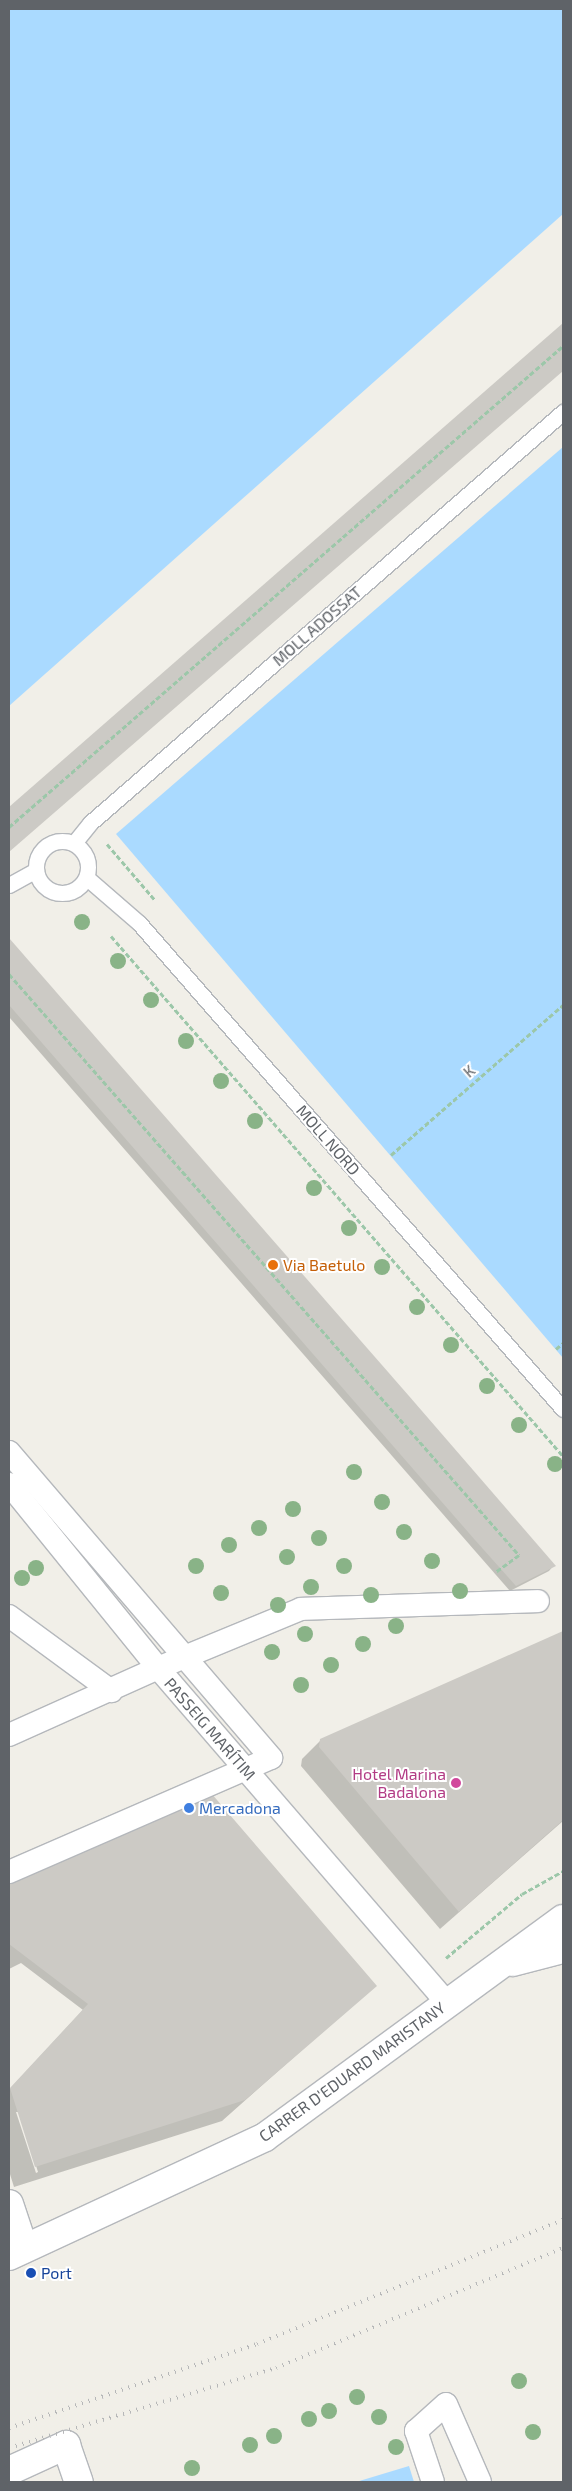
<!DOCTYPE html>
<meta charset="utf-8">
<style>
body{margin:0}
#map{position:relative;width:572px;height:2491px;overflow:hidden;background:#f1efe8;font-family:"Exo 2",sans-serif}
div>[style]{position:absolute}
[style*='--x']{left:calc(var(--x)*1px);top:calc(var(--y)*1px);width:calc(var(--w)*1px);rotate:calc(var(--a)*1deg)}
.water>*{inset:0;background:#aadaff}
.shadow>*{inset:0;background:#0003}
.building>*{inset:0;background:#cccac5}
.path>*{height:3px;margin-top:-1.5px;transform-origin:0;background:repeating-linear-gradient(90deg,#9cc7a9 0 5px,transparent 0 7.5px)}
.roads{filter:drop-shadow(1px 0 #b5b8bc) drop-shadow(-1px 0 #b5b8bc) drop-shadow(0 1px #b5b8bc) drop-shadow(0 -1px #b5b8bc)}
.service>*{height:15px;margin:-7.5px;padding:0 7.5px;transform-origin:7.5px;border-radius:7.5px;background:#fff}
.service>.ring{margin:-7.5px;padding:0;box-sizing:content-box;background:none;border:15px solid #fff;border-radius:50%}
.pedestrian>*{height:22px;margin:-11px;padding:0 11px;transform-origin:11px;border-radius:11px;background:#fff}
.minor>*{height:28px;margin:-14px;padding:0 14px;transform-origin:14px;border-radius:14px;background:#fff}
.rail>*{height:4px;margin-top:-2px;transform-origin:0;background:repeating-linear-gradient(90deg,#b6b7b8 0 1px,transparent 0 7px)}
.trees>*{width:16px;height:16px;margin:-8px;border-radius:50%;background:#89b387}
.dots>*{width:14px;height:14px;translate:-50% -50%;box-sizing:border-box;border:2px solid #fff;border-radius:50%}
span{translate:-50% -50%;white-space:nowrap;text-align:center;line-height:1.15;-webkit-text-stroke:4px #fff;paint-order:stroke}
.street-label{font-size:16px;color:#5f6368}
.food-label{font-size:16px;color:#c56008}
.left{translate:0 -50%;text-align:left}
.hotel-label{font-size:16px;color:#b23c85}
.right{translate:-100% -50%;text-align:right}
.shop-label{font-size:16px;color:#366cbe}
.transit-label{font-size:16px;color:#164399}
.frame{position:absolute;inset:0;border:10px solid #5f6368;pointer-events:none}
</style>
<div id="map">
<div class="water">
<div style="clip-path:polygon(9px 9px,563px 9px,563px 214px,9px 706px)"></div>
<div style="clip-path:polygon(563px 447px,563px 1358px,116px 834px)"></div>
<div style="clip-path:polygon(409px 2466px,414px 2482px,356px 2482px)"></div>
</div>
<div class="shadow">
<div style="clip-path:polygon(563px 325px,563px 370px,9px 851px,9px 809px)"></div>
<div style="clip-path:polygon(9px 940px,554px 1565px,549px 1571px,510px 1591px,9px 1017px)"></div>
<div style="clip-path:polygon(563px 1633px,563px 1821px,440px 1929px,301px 1766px,302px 1759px,321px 1740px)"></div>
<div style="clip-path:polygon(evenodd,9px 1882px,375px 1985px,222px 2121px,14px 2187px,9px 2171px,9px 2090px,83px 2010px,21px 1963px,9px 1969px,9px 1882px,16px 2112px,19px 2112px,38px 2172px,36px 2173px,16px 2112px)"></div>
</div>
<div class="building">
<div style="clip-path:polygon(563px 323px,563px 371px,9px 852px,9px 807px)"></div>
<div style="clip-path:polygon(9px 938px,409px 1396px,556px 1566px,516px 1586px,475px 1540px,9px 1005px)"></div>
<div style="clip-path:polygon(563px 1631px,563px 1820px,459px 1912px,319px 1747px,320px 1739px)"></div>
<div style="clip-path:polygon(211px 1793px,377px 1986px,245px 2100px,35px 2167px,10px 2088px,88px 2004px,9px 1944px,9px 1881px)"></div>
</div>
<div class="path">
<div style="--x:9;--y:827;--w:734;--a:-40.97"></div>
<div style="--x:107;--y:844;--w:74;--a:49.4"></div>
<div style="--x:111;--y:936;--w:689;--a:49"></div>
<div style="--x:9;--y:974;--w:773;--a:48.72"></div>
<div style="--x:519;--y:1555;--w:29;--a:144"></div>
<div style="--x:391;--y:1155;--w:228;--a:-41.1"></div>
<div style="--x:556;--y:1349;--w:9;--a:-41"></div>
<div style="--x:446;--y:1958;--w:99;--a:-40.1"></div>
<div style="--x:522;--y:1894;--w:47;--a:-29.3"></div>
</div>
<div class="roads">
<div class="service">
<div class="ring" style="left:36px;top:841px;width:37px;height:37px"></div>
<div style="--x:74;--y:843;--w:26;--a:-51"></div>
<div style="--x:90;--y:823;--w:627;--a:-40.99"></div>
<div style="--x:87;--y:878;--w:69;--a:40.9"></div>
<div style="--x:139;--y:923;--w:645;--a:48.9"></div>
<div style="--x:9;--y:885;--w:31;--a:-29"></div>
</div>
<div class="pedestrian">
<div style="--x:9;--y:1452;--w:403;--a:49.4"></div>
<div style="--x:271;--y:1758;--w:286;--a:156.5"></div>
<div style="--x:9;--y:1484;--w:237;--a:51"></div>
<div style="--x:158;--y:1668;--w:155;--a:-22.4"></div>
<div style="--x:301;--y:1609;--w:237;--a:-1.9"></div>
<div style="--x:9;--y:1616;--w:127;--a:36.3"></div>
<div style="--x:9;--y:1735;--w:163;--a:-24.2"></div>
<div style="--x:158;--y:1668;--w:444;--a:49.2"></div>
<div style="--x:433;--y:2482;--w:54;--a:-108.4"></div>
<div style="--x:416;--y:2431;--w:40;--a:-42"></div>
<div style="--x:446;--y:2404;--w:85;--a:66.4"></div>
</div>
<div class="minor">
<div style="--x:513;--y:1962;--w:52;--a:-14.6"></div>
<div style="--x:9;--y:2204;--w:47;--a:71.6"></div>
<div style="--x:9;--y:2256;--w:282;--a:-24.9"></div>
<div style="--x:265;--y:2137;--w:369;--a:-36.2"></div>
<div style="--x:9;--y:2471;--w:63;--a:-24.5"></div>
<div style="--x:66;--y:2445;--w:39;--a:71"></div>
</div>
</div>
<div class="rail">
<div style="--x:9;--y:2428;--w:262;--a:-18.7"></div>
<div style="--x:257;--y:2344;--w:330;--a:-22.1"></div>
<div style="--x:9;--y:2448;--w:279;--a:-16.7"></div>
<div style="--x:276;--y:2368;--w:311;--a:-22.7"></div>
</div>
<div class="trees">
<div style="left:82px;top:922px"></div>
<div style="left:118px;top:961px"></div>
<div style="left:151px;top:1000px"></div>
<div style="left:186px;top:1041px"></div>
<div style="left:221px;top:1081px"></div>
<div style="left:255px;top:1121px"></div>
<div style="left:314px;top:1188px"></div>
<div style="left:349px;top:1228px"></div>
<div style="left:382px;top:1267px"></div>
<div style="left:417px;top:1307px"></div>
<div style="left:451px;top:1345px"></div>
<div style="left:487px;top:1386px"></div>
<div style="left:519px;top:1425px"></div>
<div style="left:555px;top:1464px"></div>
<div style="left:354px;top:1472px"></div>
<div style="left:382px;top:1502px"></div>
<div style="left:293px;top:1509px"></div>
<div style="left:259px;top:1528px"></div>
<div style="left:404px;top:1532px"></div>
<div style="left:319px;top:1538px"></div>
<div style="left:229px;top:1545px"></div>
<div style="left:287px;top:1557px"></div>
<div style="left:432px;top:1561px"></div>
<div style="left:196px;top:1566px"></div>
<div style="left:344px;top:1566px"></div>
<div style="left:36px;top:1568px"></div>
<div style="left:22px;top:1578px"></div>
<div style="left:311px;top:1587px"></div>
<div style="left:460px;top:1591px"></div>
<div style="left:221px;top:1593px"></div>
<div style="left:371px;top:1595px"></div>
<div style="left:278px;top:1605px"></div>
<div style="left:396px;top:1626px"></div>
<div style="left:305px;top:1634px"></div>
<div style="left:363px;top:1644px"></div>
<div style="left:272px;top:1652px"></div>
<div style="left:331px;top:1665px"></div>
<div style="left:301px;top:1685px"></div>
<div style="left:519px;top:2381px"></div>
<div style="left:357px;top:2397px"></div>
<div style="left:329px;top:2411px"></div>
<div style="left:379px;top:2417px"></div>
<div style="left:309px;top:2419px"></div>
<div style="left:533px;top:2432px"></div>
<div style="left:274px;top:2436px"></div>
<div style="left:250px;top:2445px"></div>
<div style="left:396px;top:2447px"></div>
<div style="left:192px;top:2468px"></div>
</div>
<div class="dots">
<div style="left:273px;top:1265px;background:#e8710a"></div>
<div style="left:456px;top:1783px;background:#d1479c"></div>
<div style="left:189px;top:1808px;background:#3f7fe0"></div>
<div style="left:31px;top:2273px;background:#1a4fb4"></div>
</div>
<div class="street-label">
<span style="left:317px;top:626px;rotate:-41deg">MOLL ADOSSAT</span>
<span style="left:469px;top:1071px;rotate:-41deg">K</span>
<span style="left:328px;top:1140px;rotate:49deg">MOLL NORD</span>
<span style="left:210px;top:1729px;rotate:49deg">PASSEIG MARÍTIM</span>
<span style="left:352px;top:2072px;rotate:-36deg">CARRER D'EDUARD MARISTANY</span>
</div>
<div class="food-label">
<span class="left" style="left:283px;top:1265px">Via Baetulo</span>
</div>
<div class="hotel-label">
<span class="right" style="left:446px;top:1783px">Hotel Marina<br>Badalona</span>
</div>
<div class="shop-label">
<span class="left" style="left:199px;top:1808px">Mercadona</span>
</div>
<div class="transit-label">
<span class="left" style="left:41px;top:2273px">Port</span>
</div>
<div class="frame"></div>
</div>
